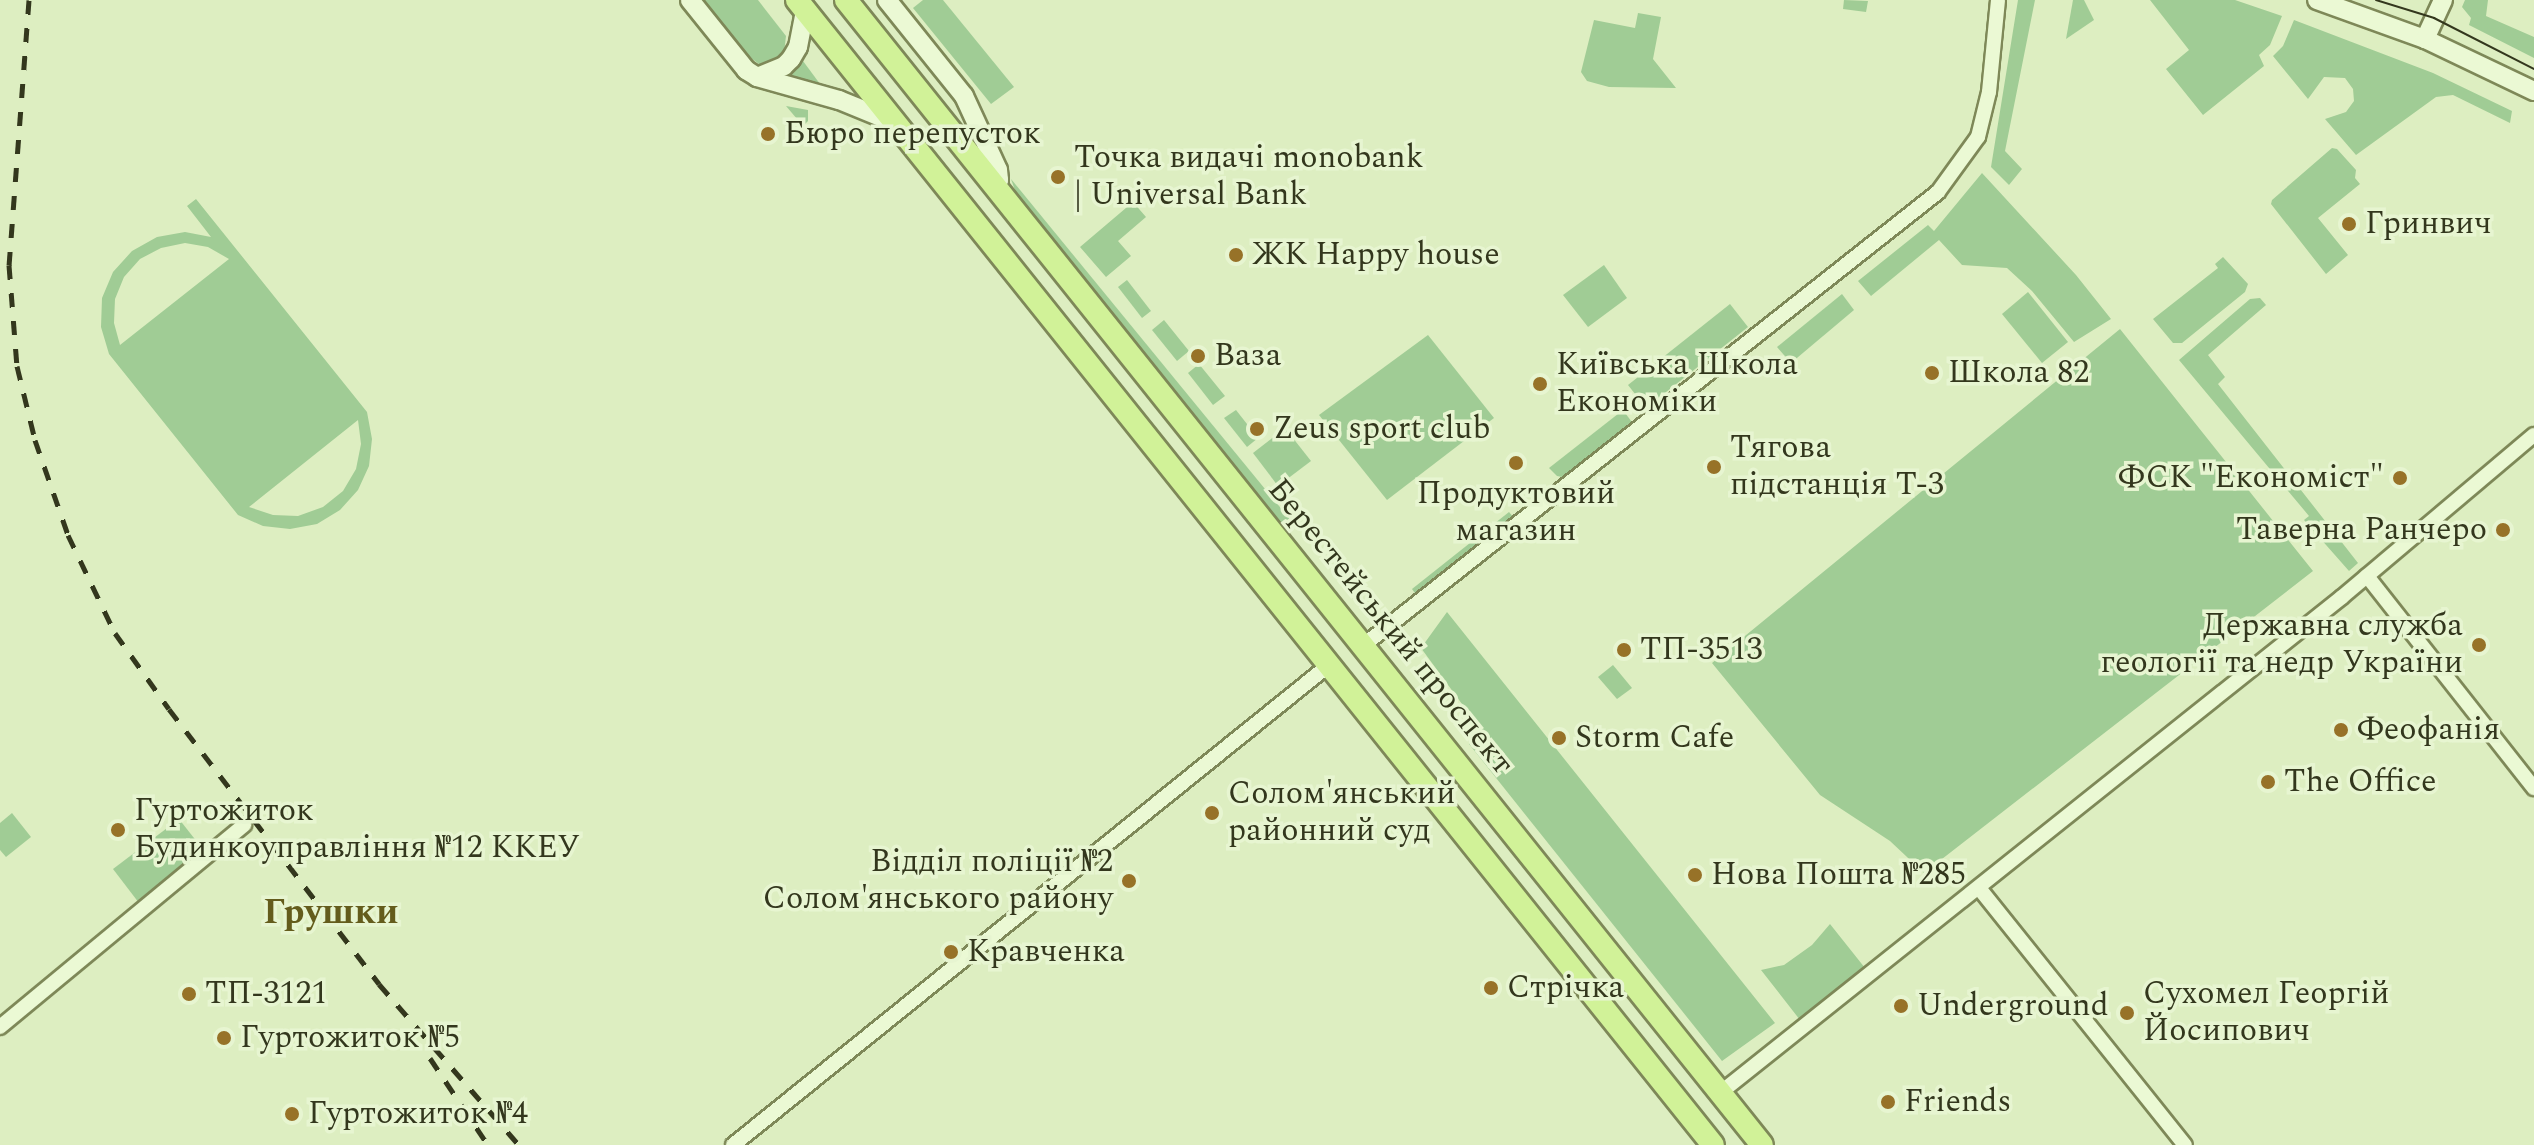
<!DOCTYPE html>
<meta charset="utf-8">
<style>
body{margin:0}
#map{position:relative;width:2534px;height:1145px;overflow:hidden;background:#ddeec1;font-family:Spectral,serif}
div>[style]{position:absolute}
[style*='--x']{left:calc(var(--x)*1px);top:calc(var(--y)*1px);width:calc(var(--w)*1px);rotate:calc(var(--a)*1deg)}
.green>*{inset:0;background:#a0cc95}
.roads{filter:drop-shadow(2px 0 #7e8858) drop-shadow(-2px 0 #7e8858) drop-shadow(0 2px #7e8858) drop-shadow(0 -2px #7e8858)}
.street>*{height:14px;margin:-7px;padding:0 7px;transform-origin:7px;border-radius:7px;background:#ebf9d4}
.secondary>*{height:18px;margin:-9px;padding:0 9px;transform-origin:9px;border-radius:9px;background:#ebf9d4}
.primary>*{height:22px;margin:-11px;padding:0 11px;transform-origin:11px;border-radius:11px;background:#d1f298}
.tram>*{height:2px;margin:-1px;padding:0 1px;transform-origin:1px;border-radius:1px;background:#33371d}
.rail>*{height:5px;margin-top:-2.5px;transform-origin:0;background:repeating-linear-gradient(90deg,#33371d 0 14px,transparent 0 28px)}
.dots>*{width:22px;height:22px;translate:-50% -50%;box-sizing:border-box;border:4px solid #e7f5d1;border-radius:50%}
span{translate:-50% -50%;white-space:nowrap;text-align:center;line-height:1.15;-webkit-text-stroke:7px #e7f5d1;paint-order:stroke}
.poi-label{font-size:32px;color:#33371d}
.left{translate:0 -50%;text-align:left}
.right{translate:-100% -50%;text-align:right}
.street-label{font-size:32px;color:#33371d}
.quarter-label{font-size:36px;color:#645c1c;font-weight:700}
</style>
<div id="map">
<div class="green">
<div style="clip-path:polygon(703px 0,758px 0,786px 36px,784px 53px,769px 65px,759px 64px,748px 56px)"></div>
<div style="clip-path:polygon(923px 0,943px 0,1014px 87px,991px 104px,913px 8px)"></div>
<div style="clip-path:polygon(1844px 0,1868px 1px,1866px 12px,1843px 9px)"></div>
<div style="clip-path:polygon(2018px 0,2035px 0,2005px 151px,2022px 169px,2009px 185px,1991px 167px)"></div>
<div style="clip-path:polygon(2073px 0,2084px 0,2094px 20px,2066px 39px)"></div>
<div style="clip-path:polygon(2150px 0,2235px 0,2282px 16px,2270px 45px,2259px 55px,2264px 66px,2203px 115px,2166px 69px,2189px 50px)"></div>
<div style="clip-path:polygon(2465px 0,2488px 0,2486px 16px,2534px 37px,2534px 58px,2469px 25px,2471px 18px,2462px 7px)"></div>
<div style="clip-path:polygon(1638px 13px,1661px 17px,1653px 59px,1676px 88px,1609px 87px,1587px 81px,1581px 72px,1594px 20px,1635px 28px)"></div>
<div style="clip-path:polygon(2294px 20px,2433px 73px,2512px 111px,2510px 123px,2453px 95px,2436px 97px,2356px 155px,2325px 119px,2346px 112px,2354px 101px,2353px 89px,2345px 78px,2324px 77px,2308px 99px,2273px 56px,2283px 46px)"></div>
<div style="clip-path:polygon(803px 61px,823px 88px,787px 81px)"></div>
<div style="clip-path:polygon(786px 106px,808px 110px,808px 121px,803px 126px)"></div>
<div style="clip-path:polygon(2332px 148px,2337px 149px,2356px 170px,2355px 178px,2360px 184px,2318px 218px,2348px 255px,2326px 274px,2271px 204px,2272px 200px)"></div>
<div style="clip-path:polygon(1982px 173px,2076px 275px,2111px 319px,2074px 342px,2032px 291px,2007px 268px,1962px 265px,1939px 240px,1871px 296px,1858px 281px,1928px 225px,1934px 231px)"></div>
<div style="clip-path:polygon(1011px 179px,1293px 523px,1289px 527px,1272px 517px,1019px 202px)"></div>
<div style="clip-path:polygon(evenodd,196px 199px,367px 412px,372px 439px,369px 466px,358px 490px,340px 510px,317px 524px,290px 529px,263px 526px,238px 515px,109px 354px,101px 327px,102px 298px,113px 272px,132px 251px,157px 237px,185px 232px,211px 237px,187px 206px,196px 199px,185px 243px,208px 247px,229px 259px,120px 345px,114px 323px,115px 299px,124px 277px,140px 259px,161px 248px,185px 243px,196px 199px,358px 420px,361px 444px,356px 469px,343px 491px,323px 507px,298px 516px,273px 515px,249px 507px,358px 420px)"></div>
<div style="clip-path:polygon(1133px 202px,1146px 217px,1118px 241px,1131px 256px,1106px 277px,1080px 247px)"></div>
<div style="clip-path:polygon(2223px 257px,2248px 284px,2245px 292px,2182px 343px,2173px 343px,2153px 319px,2218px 268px,2215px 264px)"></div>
<div style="clip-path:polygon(1604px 265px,1627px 298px,1588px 327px,1563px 295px)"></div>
<div style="clip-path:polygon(1127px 280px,1151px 311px,1142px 318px,1118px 287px)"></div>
<div style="clip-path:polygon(2028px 292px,2068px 342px,2042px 363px,2002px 314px)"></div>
<div style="clip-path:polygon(1842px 294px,1854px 310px,1791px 363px,1777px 347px)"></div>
<div style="clip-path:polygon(2260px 298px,2266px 305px,2208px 355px,2225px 377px,2218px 384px,2358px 563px,2349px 571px,2304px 520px,2309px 516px,2179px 360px,2250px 299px)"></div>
<div style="clip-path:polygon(1730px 304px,1748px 327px,1646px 408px,1628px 385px)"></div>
<div style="clip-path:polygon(1164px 320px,1189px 351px,1177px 361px,1152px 330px)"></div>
<div style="clip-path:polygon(2120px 329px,2313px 571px,1924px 873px,1890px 841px,1820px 795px,1712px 663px)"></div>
<div style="clip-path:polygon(1428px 335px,1494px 418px,1387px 500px,1319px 415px)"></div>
<div style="clip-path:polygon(1199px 364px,1225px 396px,1213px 405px,1188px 373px)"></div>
<div style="clip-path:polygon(1236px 410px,1258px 438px,1247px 447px,1224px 418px)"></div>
<div style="clip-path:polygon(1623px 410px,1634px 425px,1567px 478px,1557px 476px,1549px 468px)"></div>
<div style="clip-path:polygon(1285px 428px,1311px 461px,1278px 486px,1253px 453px)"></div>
<div style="clip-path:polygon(1509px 512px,1515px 519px,1417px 596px,1412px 589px)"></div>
<div style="clip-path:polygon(1447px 612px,1775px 1023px,1722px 1061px,1469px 744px,1481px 730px,1421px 648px)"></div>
<div style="clip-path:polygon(1613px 665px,1632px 688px,1617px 699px,1598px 677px)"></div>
<div style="clip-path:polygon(12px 813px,31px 837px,6px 857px,0 850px,0 823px)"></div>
<div style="clip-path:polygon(179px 819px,205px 852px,139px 903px,113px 869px)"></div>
<div style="clip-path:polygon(1830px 924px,1865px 968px,1800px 1020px,1761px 970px,1784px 965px,1812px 945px)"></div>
</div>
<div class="roads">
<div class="street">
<div style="--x:2367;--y:576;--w:270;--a:51.8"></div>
<div style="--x:1364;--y:645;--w:731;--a:-38.28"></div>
<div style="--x:1938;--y:192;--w:68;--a:-54"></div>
<div style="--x:1978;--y:137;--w:46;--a:-76.3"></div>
<div style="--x:1989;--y:92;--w:92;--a:-84.4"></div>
<div style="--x:1979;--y:888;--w:329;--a:51.3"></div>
<div style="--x:0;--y:1027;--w:317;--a:-39.6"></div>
<div style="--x:1720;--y:1093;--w:796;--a:-38.57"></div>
<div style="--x:2342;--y:597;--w:251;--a:-40.2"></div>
<div style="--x:733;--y:1145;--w:765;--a:-38.85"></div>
</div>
<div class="secondary">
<div style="--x:690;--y:0;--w:90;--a:51.3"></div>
<div style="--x:746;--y:70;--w:13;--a:32"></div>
<div style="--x:757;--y:77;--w:85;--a:15.7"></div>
<div style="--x:839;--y:100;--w:58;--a:22.2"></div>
<div style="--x:887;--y:0;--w:123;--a:51.3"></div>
<div style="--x:964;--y:96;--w:81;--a:65.3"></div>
<div style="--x:998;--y:170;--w:10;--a:84"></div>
<div style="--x:999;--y:180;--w:8;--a:120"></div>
<div style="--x:2317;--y:0;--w:115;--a:19.9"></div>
<div style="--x:2425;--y:39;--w:121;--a:25.5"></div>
<div style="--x:2425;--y:39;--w:43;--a:-65.2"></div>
<div style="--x:757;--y:77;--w:29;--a:-22"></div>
<div style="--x:784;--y:66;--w:10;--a:-45"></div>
<div style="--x:791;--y:59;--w:14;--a:-60"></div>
<div style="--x:798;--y:47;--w:38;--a:-79"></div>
</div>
<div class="primary">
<div style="--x:797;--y:0;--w:1466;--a:51.34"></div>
<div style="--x:846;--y:0;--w:1466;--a:51.34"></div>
</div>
</div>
<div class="tram">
<div style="--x:2376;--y:0;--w:61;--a:17.2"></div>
<div style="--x:2434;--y:18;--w:112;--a:27"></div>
</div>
<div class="rail">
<div style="--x:29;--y:0;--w:266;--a:94.3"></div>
<div style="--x:9;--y:265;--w:101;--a:85.5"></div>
<div style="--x:17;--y:366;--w:76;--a:76.3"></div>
<div style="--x:35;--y:440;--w:101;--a:70.8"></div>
<div style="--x:68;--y:535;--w:109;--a:64.4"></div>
<div style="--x:115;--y:633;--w:93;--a:54.6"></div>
<div style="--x:169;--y:709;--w:346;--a:52.6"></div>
<div style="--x:379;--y:984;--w:213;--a:49"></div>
<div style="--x:430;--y:1058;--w:105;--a:56.3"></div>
</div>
<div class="dots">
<div style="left:768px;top:134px;background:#977228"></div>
<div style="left:1058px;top:177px;background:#977228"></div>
<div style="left:2349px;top:224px;background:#977228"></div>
<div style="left:1236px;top:255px;background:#977228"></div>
<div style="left:1198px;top:356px;background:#977228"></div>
<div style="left:1932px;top:373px;background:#977228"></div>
<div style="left:1540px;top:384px;background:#977228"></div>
<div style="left:1257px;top:429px;background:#977228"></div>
<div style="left:1516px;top:463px;background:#977228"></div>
<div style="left:1714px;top:467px;background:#977228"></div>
<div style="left:2400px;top:478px;background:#977228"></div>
<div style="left:2503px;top:530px;background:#977228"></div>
<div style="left:2479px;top:645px;background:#977228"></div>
<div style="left:1624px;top:650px;background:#977228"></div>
<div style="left:2341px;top:730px;background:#977228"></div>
<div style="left:1559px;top:738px;background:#977228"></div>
<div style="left:2268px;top:782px;background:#977228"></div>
<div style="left:1212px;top:813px;background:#977228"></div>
<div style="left:118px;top:830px;background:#977228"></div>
<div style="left:1695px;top:875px;background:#977228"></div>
<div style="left:1129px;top:881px;background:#977228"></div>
<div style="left:951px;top:952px;background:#977228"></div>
<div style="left:1491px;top:988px;background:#977228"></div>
<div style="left:189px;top:994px;background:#977228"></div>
<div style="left:1901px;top:1006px;background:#977228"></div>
<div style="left:2127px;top:1013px;background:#977228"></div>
<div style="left:224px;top:1038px;background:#977228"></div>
<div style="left:1888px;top:1102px;background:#977228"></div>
<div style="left:292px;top:1114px;background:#977228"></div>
</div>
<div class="poi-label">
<span class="left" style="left:784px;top:134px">Бюро перепусток</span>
<span class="left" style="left:1074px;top:177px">Точка видачі monobank<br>| Universal Bank</span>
<span class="left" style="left:2365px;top:224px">Гринвич</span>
<span class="left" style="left:1252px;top:255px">ЖК Happy house</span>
<span class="left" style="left:1214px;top:356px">Ваза</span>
<span class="left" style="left:1556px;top:384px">Київська Школа<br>Економіки</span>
<span class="left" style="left:1948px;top:373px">Школа 82</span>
<span class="left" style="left:1273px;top:429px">Zeus sport club</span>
<span class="left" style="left:1730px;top:467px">Тягова<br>підстанція Т-3</span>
<span class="right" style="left:2384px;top:478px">ФСК "Економіст"</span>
<span style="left:1516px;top:513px">Продуктовий<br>магазин</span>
<span class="right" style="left:2487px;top:530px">Таверна Ранчеро</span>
<span class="right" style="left:2463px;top:645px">Державна служба<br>геології та недр України</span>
<span class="left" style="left:1640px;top:650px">ТП-3513</span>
<span class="left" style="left:2357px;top:730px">Феофанія</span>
<span class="left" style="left:1575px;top:738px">Storm Cafe</span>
<span class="left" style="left:2284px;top:782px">The Office</span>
<span class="left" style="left:1228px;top:813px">Солом'янський<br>районний суд</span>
<span class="left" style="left:134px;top:830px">Гуртожиток<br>Будинкоуправління №12 ККЕУ</span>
<span class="right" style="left:1113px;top:881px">Відділ поліції №2<br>Солом'янського району</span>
<span class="left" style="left:1711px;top:875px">Нова Пошта №285</span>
<span class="left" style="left:967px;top:952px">Кравченка</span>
<span class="left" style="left:1507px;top:988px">Стрічка</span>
<span class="left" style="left:205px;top:994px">ТП-3121</span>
<span class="left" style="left:2143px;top:1013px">Сухомел Георгій<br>Йосипович</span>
<span class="left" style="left:1917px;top:1006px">Underground</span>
<span class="left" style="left:240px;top:1038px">Гуртожиток №5</span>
<span class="left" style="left:1904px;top:1102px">Friends</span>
<span class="left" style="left:308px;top:1114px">Гуртожиток №4</span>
</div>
<div class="street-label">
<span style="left:1390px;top:627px;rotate:51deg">Берестейський проспект</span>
</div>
<div class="quarter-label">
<span style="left:331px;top:913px">Грушки</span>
</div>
</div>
